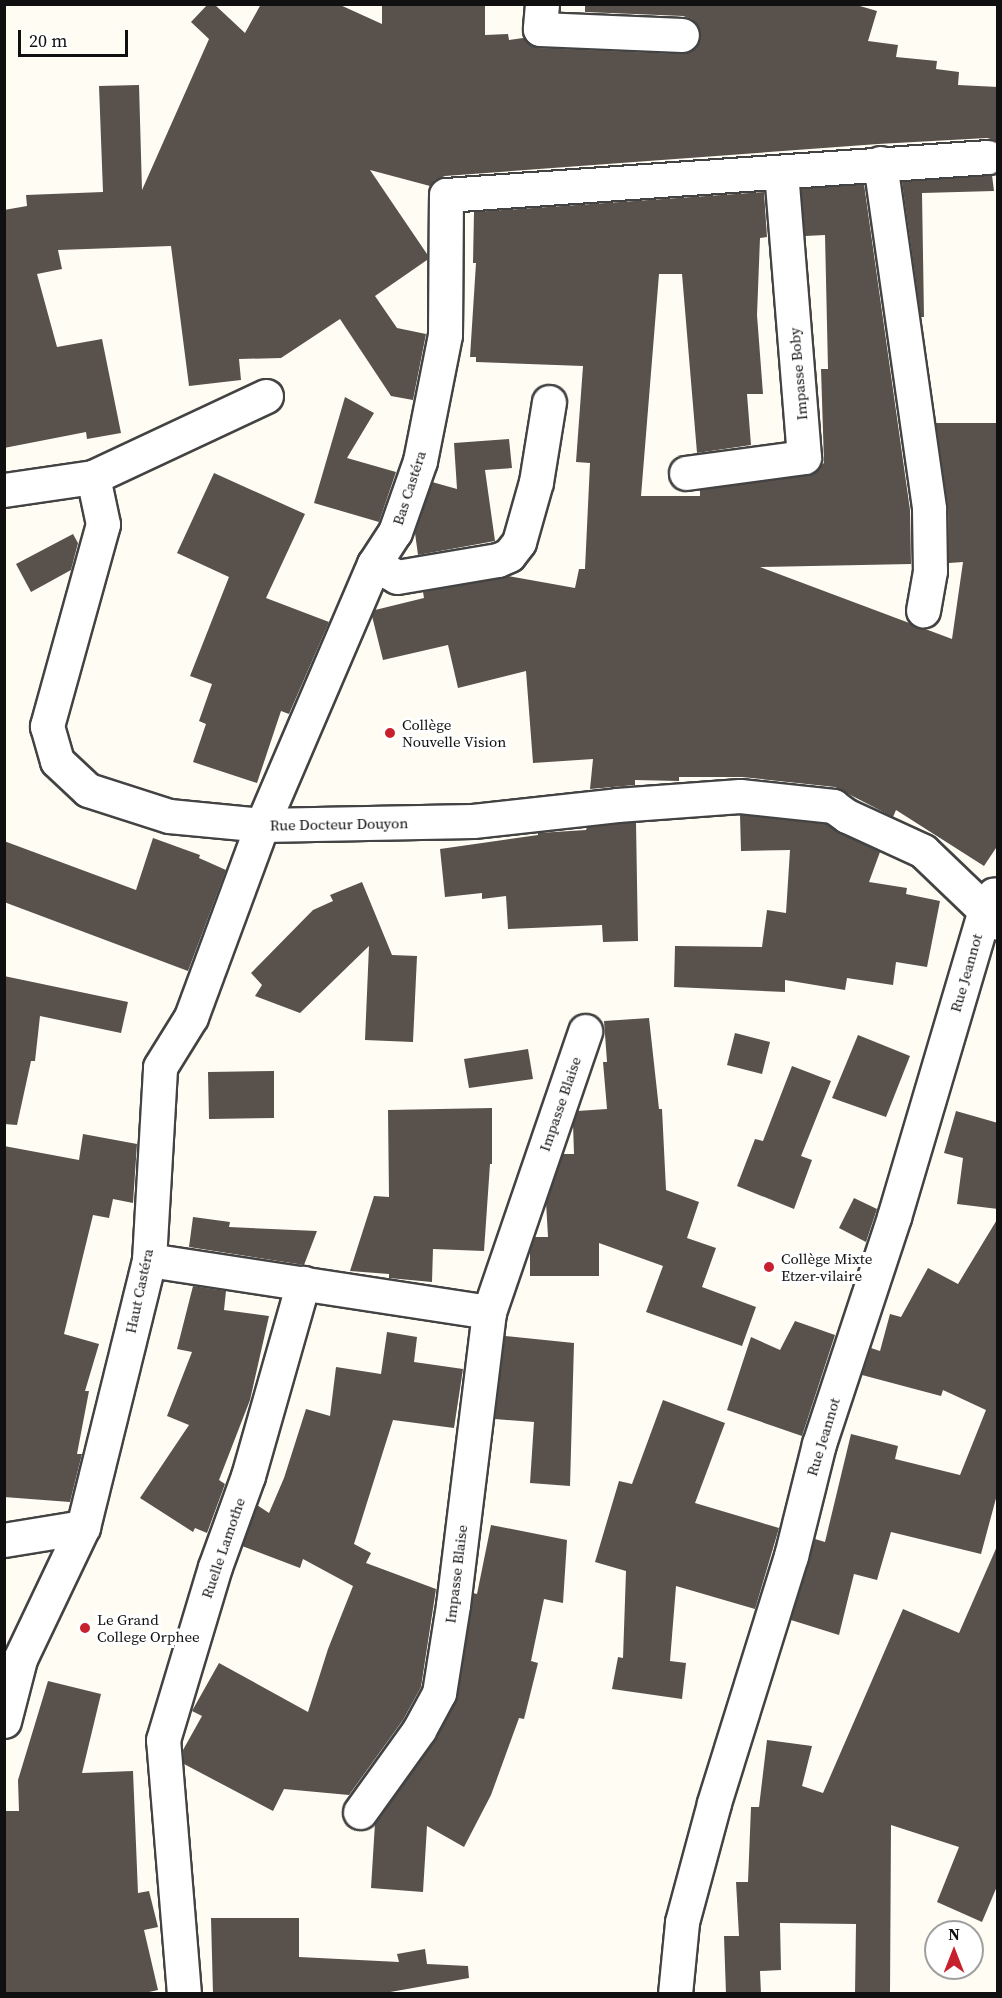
<!DOCTYPE html>
<meta charset="utf-8">
<style>
body{margin:0}
#map{position:relative;width:1002px;height:1998px;overflow:hidden;background:#fffcf3;font-family:"Source Serif 4",serif}
div>[style]{position:absolute}
[style*='--x']{left:calc(var(--x)*1px);top:calc(var(--y)*1px);width:calc(var(--w)*1px);rotate:calc(var(--a)*1deg)}
.building>*{inset:0;background:#59514c}
.roads{filter:drop-shadow(2px 0 #434343) drop-shadow(-2px 0 #434343) drop-shadow(0 2px #434343) drop-shadow(0 -2px #434343)}
.minor>*{height:33px;margin:-16.5px;padding:0 16.5px;transform-origin:16.5px;border-radius:16.5px;background:#fff}
.dots>*{width:16px;height:16px;translate:-50% -50%;box-sizing:border-box;border:3px solid #fff;border-radius:50%}
span{translate:-50% -50%;white-space:nowrap;text-align:center;line-height:1.15;-webkit-text-stroke:6px #fff;paint-order:stroke}
.street-label{font-size:15px;color:#101010}
.poi-label{font-size:15px;color:#101010}
.left{translate:0 -50%;text-align:left}
.frame{position:absolute;inset:0;border:6px solid #101010;pointer-events:none}
.north{position:absolute;left:924px;top:1920px;width:60px;height:60px;box-sizing:border-box;background:#fff;border:2px solid #9f9f9f;border-radius:50%;rotate:0deg;font-size:16px;font-weight:700;line-height:24px;text-align:center;color:#101010}
.north::after{content:'';display:block;margin:auto;width:21px;height:27px;background:#c7212d;clip-path:polygon(50% 0,100% 100%,50% 72%,0 100%)}
.scale{position:absolute;left:18px;top:30px;width:110px;height:27px;box-sizing:border-box;border:3px solid #101010;border-top:0;padding-left:8px;font-size:18px;line-height:21px;white-space:nowrap;color:#101010;-webkit-text-stroke:4px #fff;paint-order:stroke}
</style>
<div id="map">
<div class="building">
<div style="clip-path:polygon(208px 4px,214px 4px,245px 33px,261px 4px,338px 4px,382px 24px,382px 4px,485px 4px,485px 35px,508px 34px,509px 40px,523px 38px,530px 45px,539px 48px,681px 54px,691px 51px,697px 46px,701px 36px,699px 27px,692px 19px,683px 16px,585px 12px,585px 4px,853px 4px,877px 11px,868px 41px,898px 45px,896px 57px,937px 61px,936px 69px,959px 72px,958px 85px,998px 87px,998px 141px,987px 138px,878px 144px,445px 176px,435px 180px,430px 186px,370px 170px,427px 254px,427px 260px,375px 296px,397px 328px,426px 334px,413px 400px,391px 396px,340px 319px,281px 358px,239px 359px,241px 380px,189px 386px,171px 246px,58px 250px,62px 269px,37px 274px,57px 347px,102px 339px,121px 433px,87px 439px,86px 432px,4px 448px,4px 210px,27px 206px,26px 195px,103px 192px,99px 86px,139px 85px,142px 190px,209px 39px,191px 22px)"></div>
<div style="clip-path:polygon(992px 175px,994px 191px,922px 193px,924px 317px,921px 317px,902px 182px)"></div>
<div style="clip-path:polygon(864px 184px,910px 510px,911px 564px,760px 567px,952px 639px,963px 562px,949px 563px,948px 507px,936px 423px,998px 423px,998px 845px,984px 866px,896px 810px,893px 817px,835px 787px,742px 777px,679px 777px,679px 781px,635px 780px,635px 785px,590px 789px,593px 759px,533px 763px,526px 671px,458px 688px,448px 645px,383px 660px,372px 616px,375px 610px,424px 598px,423px 592px,508px 576px,575px 588px,579px 569px,585px 569px,590px 463px,576px 462px,583px 366px,476px 362px,476px 357px,470px 357px,476px 263px,473px 263px,474px 212px,764px 192px,767px 237px,760px 238px,757px 315px,763px 394px,747px 394px,751px 445px,697px 453px,682px 274px,659px 274px,641px 496px,700px 496px,700px 490px,807px 475px,824px 463px,821px 369px,828px 369px,825px 235px,805px 236px,801px 189px)"></div>
<div style="clip-path:polygon(345px 397px,374px 413px,347px 458px,396px 472px,379px 522px,314px 503px)"></div>
<div style="clip-path:polygon(509px 439px,512px 468px,485px 470px,495px 541px,418px 555px,415px 533px,432px 482px,457px 489px,454px 443px)"></div>
<div style="clip-path:polygon(214px 473px,305px 514px,266px 598px,329px 622px,289px 714px,281px 711px,257px 783px,193px 762px,206px 724px,199px 721px,212px 684px,190px 676px,229px 577px,177px 553px)"></div>
<div style="clip-path:polygon(73px 534px,78px 543px,71px 570px,31px 592px,16px 564px)"></div>
<div style="clip-path:polygon(740px 815px,826px 824px,880px 852px,869px 882px,907px 888px,906px 894px,940px 901px,927px 967px,896px 962px,893px 985px,847px 978px,845px 990px,785px 980px,785px 992px,674px 987px,675px 946px,762px 947px,767px 910px,786px 913px,790px 850px,741px 851px)"></div>
<div style="clip-path:polygon(636px 822px,638px 941px,603px 942px,602px 925px,508px 929px,506px 896px,482px 899px,482px 893px,445px 897px,440px 849px,538px 835px,538px 833px,586px 830px,587px 827px)"></div>
<div style="clip-path:polygon(153px 838px,200px 855px,199px 858px,226px 870px,188px 971px,4px 902px,4px 841px,136px 890px)"></div>
<div style="clip-path:polygon(362px 882px,392px 955px,417px 956px,413px 1042px,365px 1040px,369px 946px,300px 1013px,255px 996px,262px 985px,251px 973px,313px 910px,333px 901px,330px 895px)"></div>
<div style="clip-path:polygon(4px 976px,128px 1002px,121px 1033px,40px 1016px,35px 1061px,31px 1061px,17px 1125px,4px 1124px)"></div>
<div style="clip-path:polygon(649px 1018px,659px 1109px,662px 1109px,666px 1190px,699px 1202px,687px 1238px,716px 1248px,702px 1287px,756px 1307px,742px 1346px,646px 1312px,663px 1266px,599px 1243px,599px 1276px,530px 1276px,530px 1251px,534px 1237px,548px 1237px,546px 1202px,563px 1154px,574px 1154px,573px 1124px,577px 1111px,607px 1109px,603px 1062px,607px 1062px,604px 1021px)"></div>
<div style="clip-path:polygon(735px 1033px,770px 1042px,762px 1074px,727px 1065px)"></div>
<div style="clip-path:polygon(858px 1035px,910px 1056px,886px 1117px,832px 1098px)"></div>
<div style="clip-path:polygon(528px 1049px,533px 1079px,469px 1088px,464px 1059px)"></div>
<div style="clip-path:polygon(792px 1066px,831px 1081px,801px 1156px,812px 1160px,794px 1209px,737px 1186px,755px 1139px,763px 1141px)"></div>
<div style="clip-path:polygon(274px 1071px,274px 1118px,209px 1119px,208px 1072px)"></div>
<div style="clip-path:polygon(492px 1108px,492px 1164px,490px 1164px,484px 1251px,433px 1249px,432px 1282px,389px 1278px,389px 1274px,350px 1271px,374px 1196px,389px 1197px,388px 1110px)"></div>
<div style="clip-path:polygon(956px 1111px,998px 1123px,998px 1209px,957px 1204px,963px 1158px,944px 1153px)"></div>
<div style="clip-path:polygon(83px 1134px,137px 1144px,133px 1203px,113px 1199px,109px 1218px,93px 1215px,64px 1334px,99px 1344px,85px 1391px,89px 1391px,77px 1454px,82px 1454px,70px 1502px,4px 1497px,4px 1146px,79px 1160px)"></div>
<div style="clip-path:polygon(854px 1198px,877px 1209px,866px 1242px,839px 1228px)"></div>
<div style="clip-path:polygon(193px 1217px,230px 1222px,229px 1227px,317px 1231px,304px 1265px,189px 1247px)"></div>
<div style="clip-path:polygon(998px 1218px,998px 1491px,981px 1554px,891px 1532px,877px 1580px,854px 1574px,839px 1635px,791px 1620px,815px 1539px,825px 1542px,851px 1434px,898px 1446px,895px 1459px,960px 1475px,986px 1410px,943px 1390px,941px 1396px,862px 1375px,871px 1348px,880px 1351px,890px 1314px,901px 1317px,928px 1268px,958px 1284px)"></div>
<div style="clip-path:polygon(193px 1286px,226px 1291px,224px 1310px,269px 1316px,250px 1400px,219px 1480px,225px 1484px,207px 1533px,195px 1528px,193px 1532px,140px 1498px,189px 1425px,167px 1416px,192px 1352px,177px 1349px)"></div>
<div style="clip-path:polygon(795px 1321px,835px 1335px,802px 1436px,727px 1410px,751px 1337px,780px 1350px)"></div>
<div style="clip-path:polygon(387px 1332px,417px 1337px,414px 1362px,463px 1369px,454px 1428px,393px 1420px,354px 1544px,371px 1553px,366px 1563px,436px 1589px,421px 1687px,403px 1720px,349px 1795px,284px 1789px,273px 1811px,184px 1764px,183px 1750px,202px 1716px,192px 1711px,219px 1663px,308px 1712px,328px 1649px,353px 1586px,303px 1559px,300px 1568px,242px 1546px,257px 1505px,269px 1513px,284px 1478px,306px 1409px,330px 1416px,336px 1367px,381px 1374px)"></div>
<div style="clip-path:polygon(505px 1336px,574px 1343px,570px 1486px,530px 1483px,534px 1422px,495px 1419px)"></div>
<div style="clip-path:polygon(663px 1400px,725px 1423px,695px 1503px,779px 1528px,755px 1609px,676px 1586px,670px 1661px,686px 1663px,682px 1699px,612px 1689px,618px 1657px,623px 1658px,626px 1571px,595px 1562px,619px 1481px,632px 1484px)"></div>
<div style="clip-path:polygon(491px 1525px,567px 1540px,563px 1603px,544px 1599px,531px 1661px,538px 1663px,524px 1719px,519px 1718px,491px 1795px,464px 1847px,427px 1826px,423px 1892px,371px 1888px,375px 1823px,434px 1741px,457px 1696px,473px 1593px,477px 1594px)"></div>
<div style="clip-path:polygon(998px 1544px,998px 1884px,982px 1922px,937px 1902px,959px 1847px,891px 1825px,890px 1994px,855px 1994px,856px 1924px,780px 1923px,781px 1970px,760px 1971px,761px 1994px,726px 1994px,724px 1936px,739px 1936px,736px 1882px,748px 1882px,751px 1807px,759px 1807px,767px 1740px,812px 1746px,802px 1786px,823px 1793px,903px 1609px,959px 1633px)"></div>
<div style="clip-path:polygon(48px 1681px,101px 1694px,82px 1773px,133px 1771px,138px 1893px,149px 1891px,158px 1927px,144px 1930px,158px 1990px,140px 1994px,4px 1994px,4px 1811px,19px 1811px,18px 1780px)"></div>
<div style="clip-path:polygon(211px 1918px,299px 1918px,299px 1957px,399px 1962px,397px 1954px,425px 1949px,427px 1964px,468px 1966px,469px 1978px,379px 1994px,213px 1994px)"></div>
</div>
<div class="roads">
<div class="minor">
<div style="--x:542;--y:4;--w:25;--a:95"></div>
<div style="--x:540;--y:29;--w:142;--a:2.4"></div>
<div style="--x:880;--y:163;--w:349;--a:81.9"></div>
<div style="--x:929;--y:509;--w:62;--a:89.1"></div>
<div style="--x:930;--y:571;--w:40;--a:100"></div>
<div style="--x:686;--y:473;--w:119;--a:-7.7"></div>
<div style="--x:804;--y:457;--w:286;--a:-94.6"></div>
<div style="--x:93;--y:477;--w:191;--a:-25.1"></div>
<div style="--x:4;--y:490;--w:90;--a:-8.3"></div>
<div style="--x:93;--y:477;--w:48;--a:78"></div>
<div style="--x:103;--y:524;--w:210;--a:105.5"></div>
<div style="--x:47;--y:726;--w:36;--a:74"></div>
<div style="--x:57;--y:761;--w:42;--a:43.1"></div>
<div style="--x:88;--y:790;--w:85;--a:17.8"></div>
<div style="--x:169;--y:816;--w:93;--a:5.5"></div>
<div style="--x:262;--y:825;--w:211;--a:-1.1"></div>
<div style="--x:473;--y:821;--w:145;--a:-6.3"></div>
<div style="--x:617;--y:805;--w:123;--a:-4.2"></div>
<div style="--x:740;--y:796;--w:94;--a:6.1"></div>
<div style="--x:833;--y:806;--w:17;--a:36"></div>
<div style="--x:847;--y:816;--w:84;--a:24.7"></div>
<div style="--x:923;--y:851;--w:104;--a:43.8"></div>
<div style="--x:374;--y:564;--w:26;--a:29"></div>
<div style="--x:397;--y:577;--w:102;--a:-9.6"></div>
<div style="--x:498;--y:560;--w:12;--a:-24"></div>
<div style="--x:509;--y:555;--w:16;--a:-52"></div>
<div style="--x:519;--y:542;--w:62;--a:-74.2"></div>
<div style="--x:536;--y:482;--w:81;--a:-80.8"></div>
<div style="--x:149;--y:1260;--w:344;--a:8.7"></div>
<div style="--x:489;--y:1312;--w:295;--a:97"></div>
<div style="--x:453;--y:1605;--w:89;--a:99"></div>
<div style="--x:439;--y:1693;--w:42;--a:118.4"></div>
<div style="--x:419;--y:1730;--w:101;--a:125.7"></div>
<div style="--x:489;--y:1312;--w:297;--a:-71.1"></div>
<div style="--x:4;--y:1540;--w:80;--a:-9.3"></div>
<div style="--x:4;--y:1721;--w:64;--a:-75.5"></div>
<div style="--x:20;--y:1659;--w:146;--a:-64.5"></div>
<div style="--x:83;--y:1527;--w:275;--a:-76.1"></div>
<div style="--x:149;--y:1260;--w:193;--a:-86.7"></div>
<div style="--x:160;--y:1067;--w:59;--a:-58.2"></div>
<div style="--x:191;--y:1017;--w:205;--a:-69.7"></div>
<div style="--x:262;--y:825;--w:284;--a:-66.8"></div>
<div style="--x:374;--y:564;--w:38;--a:-57"></div>
<div style="--x:395;--y:532;--w:75;--a:-70.6"></div>
<div style="--x:420;--y:461;--w:128;--a:-78.8"></div>
<div style="--x:445;--y:335;--w:140;--a:-89.6"></div>
<div style="--x:446;--y:195;--w:543;--a:-4.01"></div>
<div style="--x:184;--y:1994;--w:255;--a:-94.7"></div>
<div style="--x:163;--y:1740;--w:181;--a:-73.3"></div>
<div style="--x:215;--y:1567;--w:97;--a:-70.1"></div>
<div style="--x:248;--y:1476;--w:201;--a:-74.1"></div>
<div style="--x:675;--y:1994;--w:72;--a:-84.4"></div>
<div style="--x:682;--y:1922;--w:123;--a:-74.9"></div>
<div style="--x:714;--y:1803;--w:259;--a:-72.7"></div>
<div style="--x:791;--y:1556;--w:115;--a:-76"></div>
<div style="--x:819;--y:1444;--w:239;--a:-71.7"></div>
<div style="--x:894;--y:1217;--w:321;--a:-73.5"></div>
<div style="--x:985;--y:909;--w:17;--a:-59"></div>
</div>
</div>
<div class="dots">
<div style="left:390px;top:733px;background:#c7212d"></div>
<div style="left:769px;top:1267px;background:#c7212d"></div>
<div style="left:85px;top:1628px;background:#c7212d"></div>
</div>
<div class="street-label">
<span style="left:798px;top:374px;rotate:-95deg">Impasse Boby</span>
<span style="left:409px;top:488px;rotate:-72deg">Bas Castéra</span>
<span style="left:339px;top:824px;rotate:-1deg">Rue Docteur Douyon</span>
<span style="left:966px;top:973px;rotate:-74deg">Rue Jeannot</span>
<span style="left:560px;top:1104px;rotate:-71deg">Impasse Blaise</span>
<span style="left:139px;top:1291px;rotate:-78deg">Haut Castéra</span>
<span style="left:823px;top:1437px;rotate:-73deg">Rue Jeannot</span>
<span style="left:223px;top:1548px;rotate:-71deg">Ruelle Lamothe</span>
<span style="left:456px;top:1574px;rotate:-83deg">Impasse Blaise</span>
</div>
<div class="poi-label">
<span class="left" style="left:402px;top:733px">Collège<br>Nouvelle Vision</span>
<span class="left" style="left:781px;top:1267px">Collège Mixte<br>Etzer-vilaire</span>
<span class="left" style="left:97px;top:1628px">Le Grand<br>College Orphee</span>
</div>
<div class="frame"></div>
<div class="north">N</div>
<div class="scale">20 m</div>
</div>
